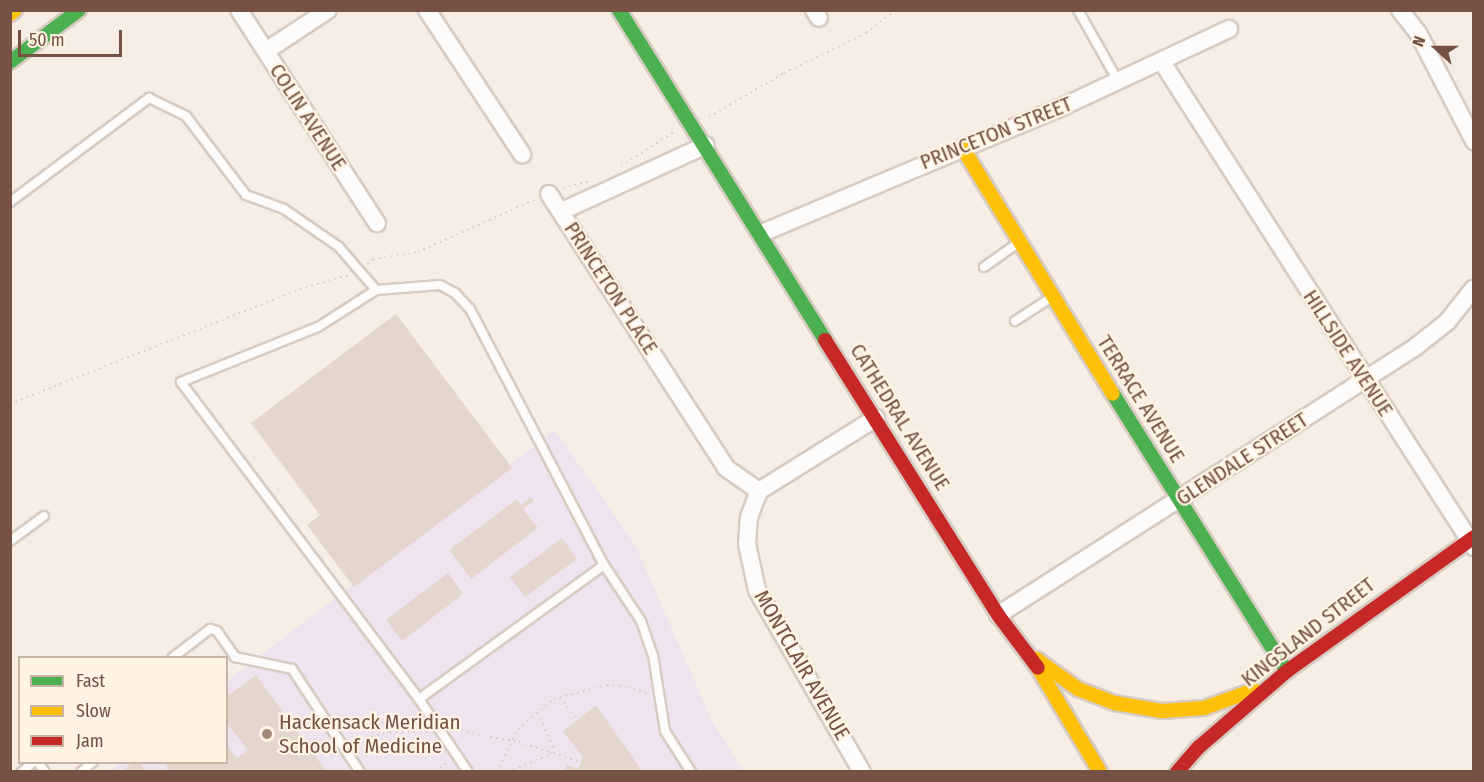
<!DOCTYPE html>
<style>
body{margin:0}
#map{position:relative;width:1484px;height:782px;overflow:hidden;background:#f6eee4;font-family:"Fira Sans Condensed",sans-serif}
div>[style]{position:absolute}
[style*='--x']{left:calc(var(--x)*1px);top:calc(var(--y)*1px);width:calc(var(--w)*1px);rotate:calc(var(--a)*1deg)}
.education>*{inset:0;background:#f0e3f0}
.building>*{inset:0;background:#e3d6cc}
.path>*{height:2px;margin-top:-1px;transform-origin:0;background:repeating-linear-gradient(90deg,#d7ccc7 0 1.5px,transparent 0 6px)}
.roads{filter:drop-shadow(2px 0 #d7cbc2) drop-shadow(-2px 0 #d7cbc2) drop-shadow(0 2px #d7cbc2) drop-shadow(0 -2px #d7cbc2)}
.lane>*{height:8px;margin:-4px;padding:0 4px;transform-origin:4px;border-radius:4px;background:#fefcfb}
.street>*{height:16px;margin:-8px;padding:0 8px;transform-origin:8px;border-radius:8px;background:#fefcfb}
.fast>*{height:14px;margin:-7px;padding:0 7px;transform-origin:7px;border-radius:7px;background:#4caf50}
.slow>*{height:14px;margin:-7px;padding:0 7px;transform-origin:7px;border-radius:7px;background:#ffc107}
.jam>*{height:14px;margin:-7px;padding:0 7px;transform-origin:7px;border-radius:7px;background:#c62828}
.path-bridge>*{height:2px;margin-top:-1px;transform-origin:0;background:repeating-linear-gradient(90deg,#d7ccc7 0 1.5px,transparent 0 6px)}
.dots>*{width:16px;height:16px;translate:-50% -50%;box-sizing:border-box;border:3px solid #fff3e4;border-radius:50%}
span{translate:-50% -50%;white-space:nowrap;text-align:center;line-height:1.15;-webkit-text-stroke:4.5px #fff3e4;paint-order:stroke}
.street-label{font-size:21px;color:#755244}
.poi-label{font-size:21px;color:#755244}
.left{translate:0 -50%;text-align:left}
.frame{position:absolute;inset:0;border:12px solid #755244;pointer-events:none}
.legend{position:absolute;left:18px;top:656px;width:210px;height:108px;box-sizing:border-box;background:#fff3e4;border:2px solid #c8b3a4;margin:0;padding:8px 10px;list-style:none;font-size:18px;color:#755244}
.legend li{display:flex;align-items:center;gap:12px;height:30px}
.legend b{width:30px;border:2px solid #c8b3a4}
.north{position:absolute;left:1406px;top:18px;width:60px;height:60px;-webkit-text-stroke:4px #fff3e4;paint-order:stroke;rotate:291deg;font-size:16px;font-weight:700;line-height:24px;text-align:center;color:#755244}
.north::after{content:'';display:block;margin:auto;width:21px;height:27px;background:#755244;clip-path:polygon(50% 0,100% 100%,50% 72%,0 100%)}
.scale{position:absolute;left:18px;top:30px;width:104px;height:27px;box-sizing:border-box;border:3px solid #755244;border-top:0;padding-left:8px;font-size:18px;line-height:21px;white-space:nowrap;color:#755244;-webkit-text-stroke:4px #fff3e4;paint-order:stroke}
</style>
<div id="map">
<div class="education">
<div style="clip-path:polygon(555px 430px,636px 546px,711px 719px,743px 771px,108px 772px,120px 763px,226px 762px,227px 681px)"></div>
</div>
<div class="building">
<div style="clip-path:polygon(396px 314px,512px 468px,354px 587px,307px 525px,320px 515px,251px 423px)"></div>
<div style="clip-path:polygon(531px 497px,534px 501px,523px 509px,538px 528px,471px 579px,449px 550px,517px 499px,521px 505px)"></div>
<div style="clip-path:polygon(562px 538px,577px 559px,525px 597px,510px 577px)"></div>
<div style="clip-path:polygon(448px 573px,463px 594px,402px 641px,386px 620px)"></div>
<div style="clip-path:polygon(256px 675px,327px 772px,171px 772px,164px 762px,226px 762px,226px 745px,237px 758px,248px 750px,226px 722px,226px 697px)"></div>
<div style="clip-path:polygon(596px 705px,643px 772px,564px 772px,567px 765px,578px 769px,583px 757px,563px 731px)"></div>
<div style="clip-path:polygon(133px 762px,139px 762px,146px 772px,121px 772px)"></div>
</div>
<div class="path">
<div style="--x:709;--y:117;--w:87;--a:-30.4"></div>
<div style="--x:784;--y:73;--w:91;--a:-26"></div>
<div style="--x:866;--y:33;--w:37;--a:-38"></div>
<div style="--x:621;--y:166;--w:63;--a:-32.7"></div>
<div style="--x:563;--y:188;--w:27;--a:-15"></div>
<div style="--x:367;--y:264;--w:8;--a:-40"></div>
<div style="--x:373;--y:259;--w:46;--a:-8.8"></div>
<div style="--x:418;--y:252;--w:129;--a:-24.2"></div>
<div style="--x:10;--y:404;--w:312;--a:-21.6"></div>
<div style="--x:300;--y:289;--w:51;--a:-15.9"></div>
<div style="--x:560;--y:697;--w:25;--a:53"></div>
<div style="--x:436;--y:772;--w:16;--a:-40"></div>
<div style="--x:497;--y:772;--w:48;--a:-64"></div>
<div style="--x:518;--y:729;--w:47;--a:-39.8"></div>
<div style="--x:554;--y:699;--w:55;--a:-14.8"></div>
<div style="--x:607;--y:685;--w:21;--a:5"></div>
<div style="--x:628;--y:687;--w:21;--a:19"></div>
<div style="--x:508;--y:772;--w:47;--a:-22.7"></div>
<div style="--x:551;--y:754;--w:7;--a:-74"></div>
<div style="--x:553;--y:747;--w:39;--a:-114"></div>
</div>
<div class="roads">
<div class="lane">
<div style="--x:1078;--y:10;--w:81;--a:60.6"></div>
<div style="--x:10;--y:202;--w:174;--a:-36.8"></div>
<div style="--x:149;--y:98;--w:41;--a:25.9"></div>
<div style="--x:186;--y:116;--w:99;--a:52.8"></div>
<div style="--x:246;--y:195;--w:40;--a:20.2"></div>
<div style="--x:284;--y:209;--w:67;--a:34.6"></div>
<div style="--x:339;--y:247;--w:57;--a:49.3"></div>
<div style="--x:984;--y:267;--w:42;--a:-35.2"></div>
<div style="--x:1015;--y:321;--w:44;--a:-33"></div>
<div style="--x:10;--y:541;--w:42;--a:-36.3"></div>
<div style="--x:172;--y:658;--w:48;--a:-37.3"></div>
<div style="--x:210;--y:629;--w:7;--a:16"></div>
<div style="--x:217;--y:631;--w:32;--a:55"></div>
<div style="--x:235;--y:657;--w:58;--a:11.9"></div>
<div style="--x:292;--y:669;--w:123;--a:56.6"></div>
<div style="--x:419;--y:699;--w:228;--a:-35.9"></div>
<div style="--x:604;--y:565;--w:67;--a:56.5"></div>
<div style="--x:641;--y:621;--w:36;--a:71"></div>
<div style="--x:653;--y:655;--w:77;--a:81"></div>
<div style="--x:665;--y:731;--w:49;--a:57.6"></div>
<div style="--x:38;--y:762;--w:12;--a:55"></div>
<div style="--x:22;--y:772;--w:15;--a:-42"></div>
<div style="--x:81;--y:772;--w:16;--a:-40"></div>
<div style="--x:468;--y:772;--w:88;--a:-123.9"></div>
<div style="--x:419;--y:699;--w:396;--a:-126.9"></div>
<div style="--x:181;--y:382;--w:148;--a:-21.9"></div>
<div style="--x:318;--y:327;--w:69;--a:-32.5"></div>
<div style="--x:376;--y:290;--w:64;--a:-4.5"></div>
<div style="--x:440;--y:285;--w:17;--a:28"></div>
<div style="--x:455;--y:293;--w:22;--a:47"></div>
<div style="--x:470;--y:309;--w:289;--a:62.4"></div>
</div>
<div class="street">
<div style="--x:239;--y:10;--w:254;--a:57.1"></div>
<div style="--x:427;--y:10;--w:173;--a:56.6"></div>
<div style="--x:814;--y:10;--w:9;--a:58"></div>
<div style="--x:1400;--y:10;--w:29;--a:52"></div>
<div style="--x:1418;--y:33;--w:122;--a:62.6"></div>
<div style="--x:266;--y:51;--w:74;--a:-33.5"></div>
<div style="--x:1162;--y:62;--w:577;--a:57.25"></div>
<div style="--x:549;--y:194;--w:326;--a:57.1"></div>
<div style="--x:726;--y:468;--w:40;--a:34.9"></div>
<div style="--x:562;--y:211;--w:158;--a:-24.6"></div>
<div style="--x:762;--y:233;--w:330;--a:-22.8"></div>
<div style="--x:1066;--y:105;--w:180;--a:-25"></div>
<div style="--x:998;--y:615;--w:494;--a:-32.7"></div>
<div style="--x:1414;--y:348;--w:42;--a:-38.2"></div>
<div style="--x:1447;--y:322;--w:43;--a:-51.5"></div>
<div style="--x:862;--y:772;--w:210;--a:-120"></div>
<div style="--x:757;--y:590;--w:47;--a:-102.3"></div>
<div style="--x:747;--y:544;--w:27;--a:-86"></div>
<div style="--x:749;--y:517;--w:28;--a:-69"></div>
<div style="--x:759;--y:491;--w:138;--a:-32"></div>
</div>
<div class="fast">
<div style="--x:619;--y:10;--w:389;--a:58"></div>
<div style="--x:10;--y:62;--w:86;--a:-37"></div>
<div style="--x:1113;--y:394;--w:327;--a:57.9"></div>
</div>
<div class="slow">
<div style="--x:10;--y:14;--w:6;--a:-39"></div>
<div style="--x:962;--y:147;--w:289;--a:58.6"></div>
<div style="--x:1036;--y:659;--w:52;--a:35.5"></div>
<div style="--x:1078;--y:689;--w:40;--a:21"></div>
<div style="--x:1115;--y:703;--w:48;--a:9.7"></div>
<div style="--x:1162;--y:711;--w:42;--a:-4.1"></div>
<div style="--x:1204;--y:708;--w:53;--a:-19.8"></div>
<div style="--x:1038;--y:668;--w:121;--a:59.2"></div>
</div>
<div class="jam">
<div style="--x:825;--y:340;--w:325;--a:57.8"></div>
<div style="--x:998;--y:615;--w:66;--a:53"></div>
<div style="--x:1177;--y:772;--w:33;--a:-49"></div>
<div style="--x:1199;--y:747;--w:116;--a:-40.8"></div>
<div style="--x:1287;--y:671;--w:230;--a:-35.6"></div>
</div>
</div>
<div class="path-bridge">
<div style="--x:313;--y:752;--w:80;--a:-14.6"></div>
<div style="--x:390;--y:732;--w:71;--a:-0.8"></div>
<div style="--x:461;--y:731;--w:59;--a:10.7"></div>
<div style="--x:519;--y:742;--w:65;--a:17.9"></div>
</div>
<div class="dots">
<div style="left:267px;top:734px;background:#a2897c"></div>
</div>
<div class="street-label">
<span style="left:308px;top:117px;rotate:57deg">COLIN AVENUE</span>
<span style="left:996px;top:133px;rotate:-22deg">PRINCETON STREET</span>
<span style="left:611px;top:288px;rotate:57deg">PRINCETON PLACE</span>
<span style="left:1348px;top:353px;rotate:57deg">HILLSIDE AVENUE</span>
<span style="left:1141px;top:399px;rotate:58deg">TERRACE AVENUE</span>
<span style="left:900px;top:417px;rotate:58deg">CATHEDRAL AVENUE</span>
<span style="left:1242px;top:459px;rotate:-33deg">GLENDALE STREET</span>
<span style="left:1308px;top:632px;rotate:-38deg">KINGSLAND STREET</span>
<span style="left:802px;top:665px;rotate:60deg">MONTCLAIR AVENUE</span>
</div>
<div class="poi-label">
<span class="left" style="left:279px;top:734px">Hackensack Meridian<br>School of Medicine</span>
</div>
<div class="frame"></div>
<ul class="legend">
<li><b style="height:8px;background:#4caf50"></b>Fast</li>
<li><b style="height:8px;background:#ffc107"></b>Slow</li>
<li><b style="height:8px;background:#c62828"></b>Jam</li>
</ul>
<div class="north">N</div>
<div class="scale">50 m</div>
</div>
